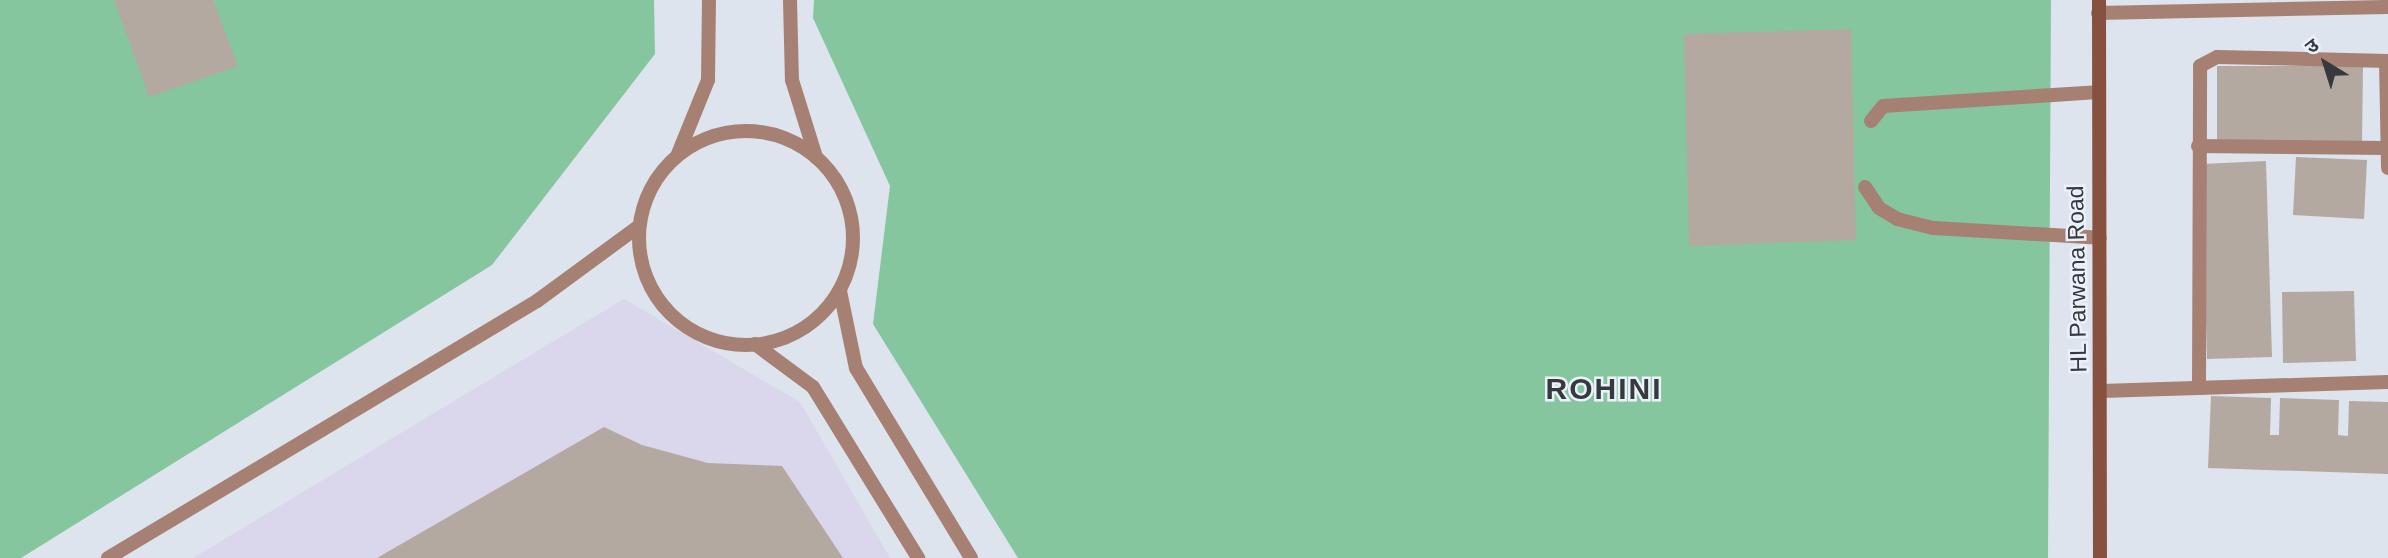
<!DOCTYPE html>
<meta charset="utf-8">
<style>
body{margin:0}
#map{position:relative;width:2388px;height:558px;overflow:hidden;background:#dde4ee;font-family:Arial,"Noto Sans Devanagari",sans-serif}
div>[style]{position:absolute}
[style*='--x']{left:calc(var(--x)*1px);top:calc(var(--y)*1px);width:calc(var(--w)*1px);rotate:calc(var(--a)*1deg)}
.commercial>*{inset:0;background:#dad6ec}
.green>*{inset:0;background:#85c69e}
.building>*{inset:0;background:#b3a9a1}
.lane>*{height:14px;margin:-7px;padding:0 7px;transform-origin:7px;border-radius:7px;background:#a68073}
.lane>.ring{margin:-7px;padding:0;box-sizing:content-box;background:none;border:14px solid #a68073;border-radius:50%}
.street>*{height:14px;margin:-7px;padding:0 7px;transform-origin:7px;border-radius:7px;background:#a68073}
.secondary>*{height:14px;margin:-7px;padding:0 7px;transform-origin:7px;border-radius:7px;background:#86513f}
span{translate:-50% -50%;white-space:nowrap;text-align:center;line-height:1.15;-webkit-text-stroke:5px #ebf1fb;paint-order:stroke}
.street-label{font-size:23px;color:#36393d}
.district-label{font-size:30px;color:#36393d;font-weight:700;letter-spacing:2px}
.north{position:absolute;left:2290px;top:28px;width:70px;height:70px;-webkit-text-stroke:5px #ebf1fb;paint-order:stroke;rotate:322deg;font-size:19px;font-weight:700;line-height:28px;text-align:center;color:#36393d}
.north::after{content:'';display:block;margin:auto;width:24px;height:32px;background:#36393d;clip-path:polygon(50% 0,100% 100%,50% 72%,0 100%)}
</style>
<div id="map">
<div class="commercial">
<div style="clip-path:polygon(624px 299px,800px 402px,890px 558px,193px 558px)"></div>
</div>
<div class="green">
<div style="clip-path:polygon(0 0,654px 0,655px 54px,492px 265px,21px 558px,0 558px)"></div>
<div style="clip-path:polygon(814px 0,2051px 0,2048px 558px,1018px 558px,873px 324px,890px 186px,813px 18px)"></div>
</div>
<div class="building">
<div style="clip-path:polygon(114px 0,213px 0,238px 66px,149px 97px)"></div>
<div style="clip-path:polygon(1851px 29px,1856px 240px,1689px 246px,1684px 34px)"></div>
<div style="clip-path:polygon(2217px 66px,2363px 66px,2362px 143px,2217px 142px)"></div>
<div style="clip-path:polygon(2296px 157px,2367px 160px,2364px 219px,2293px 215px)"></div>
<div style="clip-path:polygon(2266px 161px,2272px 357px,2207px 359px,2202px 164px)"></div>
<div style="clip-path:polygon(2354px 291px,2356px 361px,2283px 363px,2282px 292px)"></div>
<div style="clip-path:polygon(2211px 396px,2271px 398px,2270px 435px,2279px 435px,2280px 398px,2339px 400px,2338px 435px,2348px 436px,2349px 401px,2388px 402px,2388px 474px,2208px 468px)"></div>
<div style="clip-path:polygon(604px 427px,642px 445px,708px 463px,782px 466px,843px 558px,377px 558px)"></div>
</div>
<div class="lane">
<div style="--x:2386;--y:61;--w:107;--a:88.9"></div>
<div style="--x:1871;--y:121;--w:19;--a:-51"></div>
<div style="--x:1883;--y:106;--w:215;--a:-3.7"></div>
<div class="ring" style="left:639px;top:131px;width:200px;height:200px"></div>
<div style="--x:2198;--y:146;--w:189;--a:0.6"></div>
<div style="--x:1865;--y:187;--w:25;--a:56"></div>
<div style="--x:1879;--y:208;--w:21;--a:31"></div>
<div style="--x:1897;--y:219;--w:38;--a:14"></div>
<div style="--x:1934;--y:228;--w:166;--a:3.4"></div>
<div style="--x:2199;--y:388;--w:322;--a:-89.8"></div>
<div style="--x:2200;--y:66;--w:19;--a:-28"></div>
<div style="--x:2217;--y:57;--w:171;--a:1.3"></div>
<div style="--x:2101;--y:391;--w:287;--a:-1.8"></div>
<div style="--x:108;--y:558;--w:500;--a:-30.92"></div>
<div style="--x:537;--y:301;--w:127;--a:-36.3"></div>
</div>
<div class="street">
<div style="--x:790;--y:0;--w:80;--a:88.6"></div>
<div style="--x:792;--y:80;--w:81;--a:72.7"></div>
<div style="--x:2098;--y:13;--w:290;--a:-1.2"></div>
<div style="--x:678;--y:154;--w:80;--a:-67.9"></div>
<div style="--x:708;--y:80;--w:80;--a:-89.3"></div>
<div style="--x:840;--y:291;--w:79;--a:78.3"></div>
<div style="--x:856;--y:368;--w:222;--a:58.8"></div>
<div style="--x:755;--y:344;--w:72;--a:36.6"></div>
<div style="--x:813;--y:387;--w:201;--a:58.4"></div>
</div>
<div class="secondary">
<div style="--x:2099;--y:0;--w:558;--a:89.9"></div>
</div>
<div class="street-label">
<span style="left:2077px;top:279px;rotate:-91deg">HL Parwana Road</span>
</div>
<div class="district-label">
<span style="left:1604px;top:389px">ROHINI</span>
</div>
<div class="north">उ</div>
</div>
